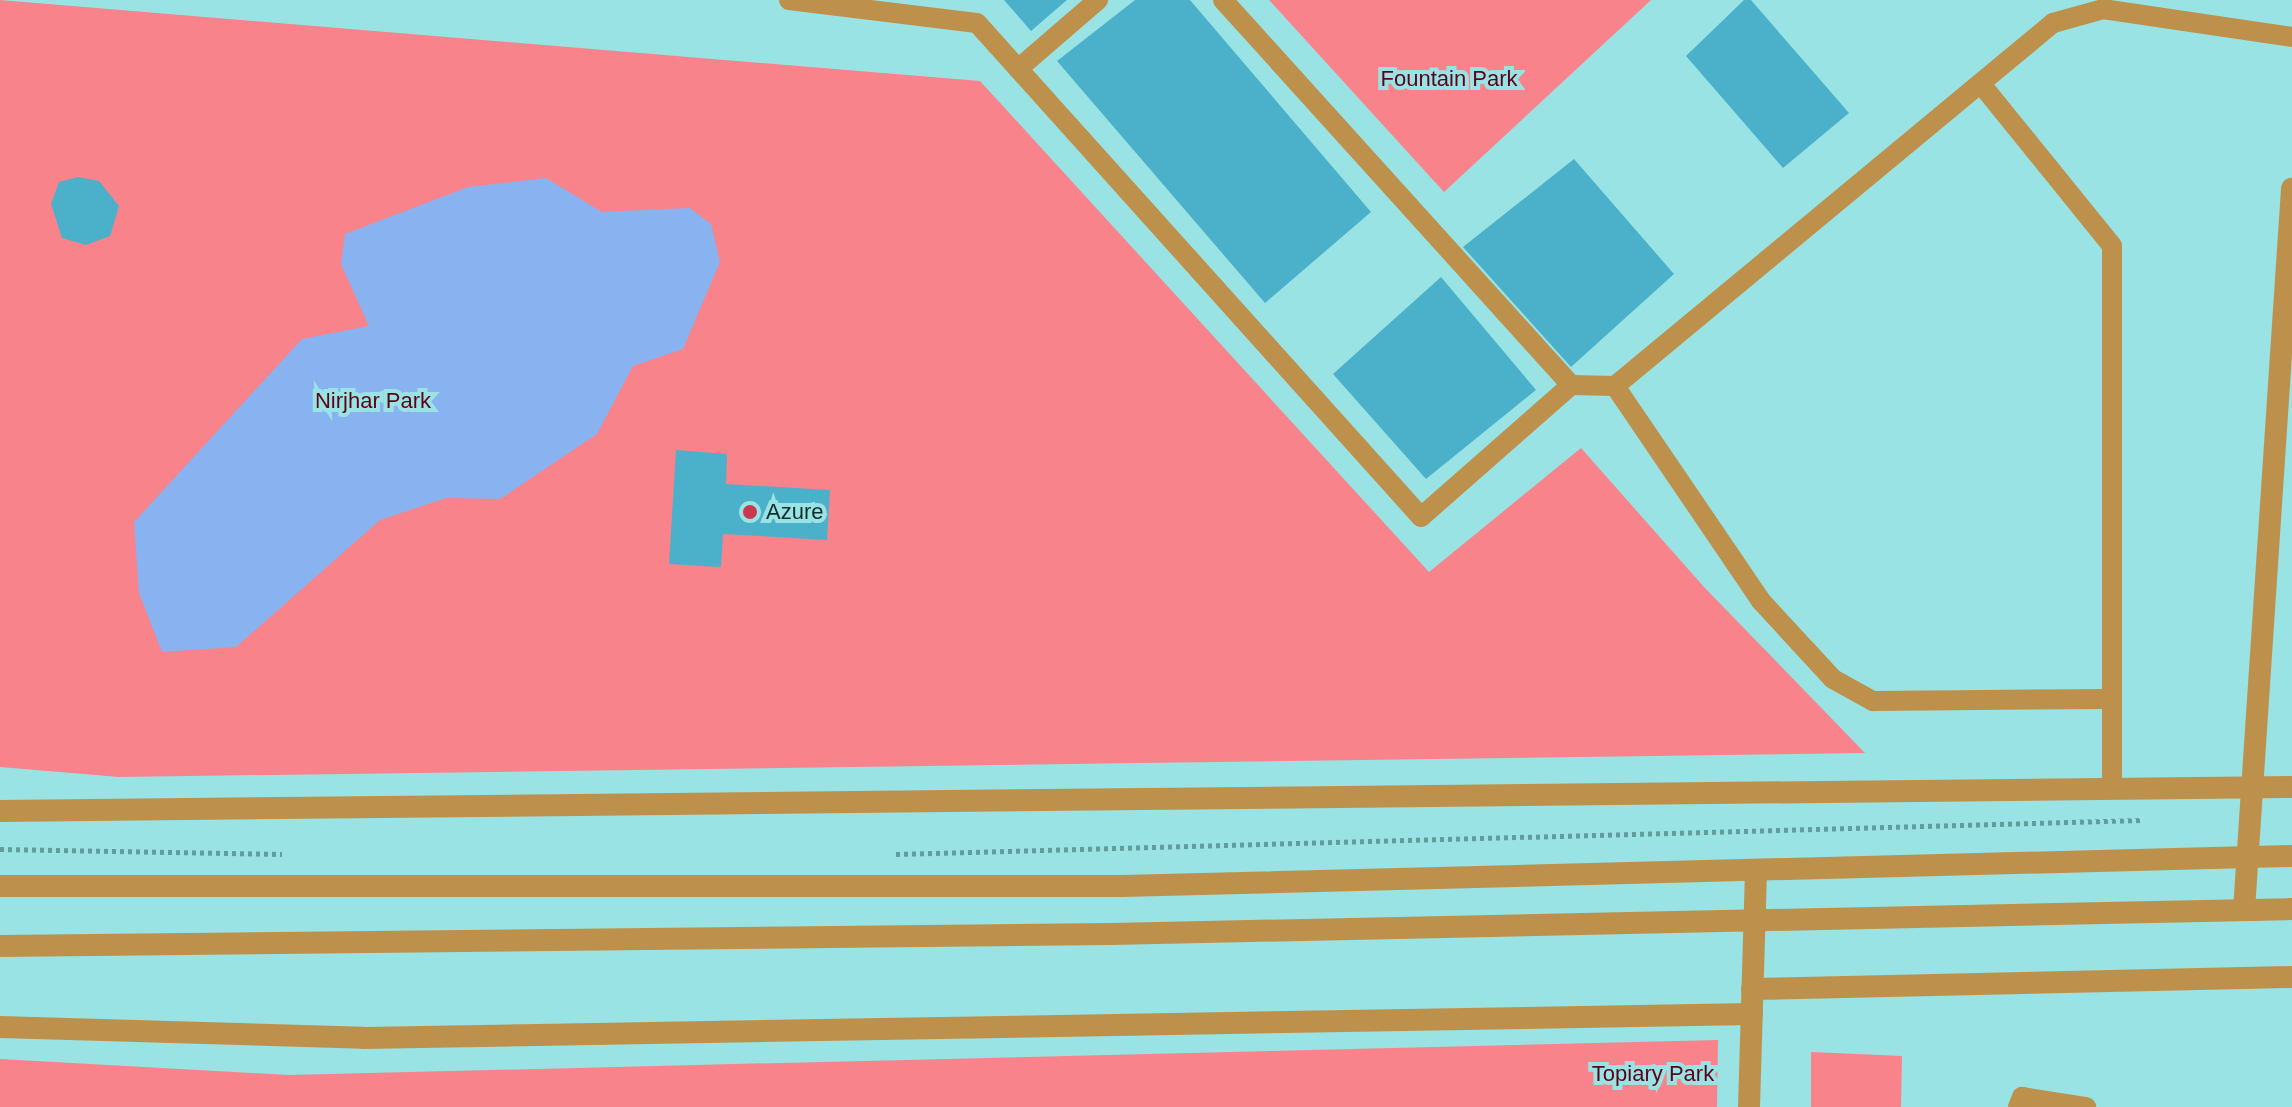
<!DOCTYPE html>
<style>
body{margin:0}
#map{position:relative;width:2292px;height:1107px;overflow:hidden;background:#9ae3e4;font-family:Helvetica,sans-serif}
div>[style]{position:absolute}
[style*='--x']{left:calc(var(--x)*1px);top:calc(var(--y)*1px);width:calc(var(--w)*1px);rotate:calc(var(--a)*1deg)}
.green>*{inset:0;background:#f8838b}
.water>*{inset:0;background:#88b3f0}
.building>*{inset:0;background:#4bb1cb}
.path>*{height:5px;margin-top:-2.5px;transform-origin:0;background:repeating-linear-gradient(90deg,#639c9d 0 4px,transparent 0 8px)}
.service>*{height:20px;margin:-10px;padding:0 10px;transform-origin:10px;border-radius:10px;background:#bd914c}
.minor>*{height:22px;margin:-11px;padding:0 11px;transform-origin:11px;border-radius:11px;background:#bd914c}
.tertiary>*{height:22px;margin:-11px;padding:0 11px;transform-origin:11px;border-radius:11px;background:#bd914c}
.dots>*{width:22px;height:22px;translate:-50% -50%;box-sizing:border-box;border:4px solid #9ae3e4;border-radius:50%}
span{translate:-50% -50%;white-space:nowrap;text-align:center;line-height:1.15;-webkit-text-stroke:8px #9ae3e4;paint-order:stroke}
.park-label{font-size:22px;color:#5c0318}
.poi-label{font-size:22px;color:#0e2e2e}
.left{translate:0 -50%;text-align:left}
</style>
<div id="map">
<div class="green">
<div style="clip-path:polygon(0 0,980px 81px,1429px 572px,1581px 448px,1704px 587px,1865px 753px,119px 777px,0 767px)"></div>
<div style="clip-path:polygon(1269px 0,1651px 0,1444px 192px)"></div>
<div style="clip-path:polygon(1718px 1040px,1717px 1107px,0 1107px,0 1059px,289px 1075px)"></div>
<div style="clip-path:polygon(1811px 1052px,1902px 1056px,1901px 1107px,1811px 1107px)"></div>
</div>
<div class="water">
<div style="clip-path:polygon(546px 178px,602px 212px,690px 208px,711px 224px,720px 262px,683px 349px,633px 366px,597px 434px,500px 499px,446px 498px,380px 520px,236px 647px,162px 652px,139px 593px,134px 522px,302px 339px,369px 326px,341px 264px,345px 234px,468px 187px)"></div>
</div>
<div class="building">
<div style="clip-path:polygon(1004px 0,1067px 0,1031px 31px)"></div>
<div style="clip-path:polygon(1135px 0,1190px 0,1371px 212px,1265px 303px,1057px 61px)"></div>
<div style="clip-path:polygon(1744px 0,1751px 0,1849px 113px,1783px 168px,1686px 56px)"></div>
<div style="clip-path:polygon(1574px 159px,1674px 274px,1571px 367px,1463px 247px)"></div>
<div style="clip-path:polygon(78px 177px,99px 181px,119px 206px,110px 236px,86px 245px,62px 238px,51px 204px,59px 182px)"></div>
<div style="clip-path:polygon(1441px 277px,1536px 390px,1426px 479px,1333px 374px)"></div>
<div style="clip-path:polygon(676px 450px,727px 454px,726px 484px,830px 490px,827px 540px,723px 534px,721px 567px,669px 564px)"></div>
</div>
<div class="path">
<div style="--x:0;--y:849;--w:282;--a:1"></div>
<div style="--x:896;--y:854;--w:1246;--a:-1.56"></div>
</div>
<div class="service">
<div style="--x:789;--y:0;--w:189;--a:7"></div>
<div style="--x:977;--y:23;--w:664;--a:48.05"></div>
<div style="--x:1421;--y:517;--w:200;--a:-41.3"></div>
<div style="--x:1571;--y:385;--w:44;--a:1.3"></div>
<div style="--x:1615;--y:386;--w:569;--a:-39.65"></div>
<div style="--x:2053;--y:23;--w:52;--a:-15.6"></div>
<div style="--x:2103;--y:9;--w:191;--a:8.4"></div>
<div style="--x:1223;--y:0;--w:519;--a:47.89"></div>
<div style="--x:1018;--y:69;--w:106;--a:-40.8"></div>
<div style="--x:1981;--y:84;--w:208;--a:51"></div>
<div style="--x:2112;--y:246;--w:543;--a:90"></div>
<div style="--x:1615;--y:386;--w:260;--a:55.8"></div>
<div style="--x:1761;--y:601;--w:106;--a:47.3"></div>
<div style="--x:1833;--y:679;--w:46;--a:28.8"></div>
<div style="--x:1873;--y:701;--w:237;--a:-0.5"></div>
<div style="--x:2018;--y:1107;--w:11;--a:-68"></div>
<div style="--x:2022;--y:1097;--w:65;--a:8.9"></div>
</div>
<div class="minor">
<div style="--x:0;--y:811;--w:2292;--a:-0.6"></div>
<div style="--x:1752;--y:989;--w:540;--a:-1.27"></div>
<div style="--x:0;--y:1027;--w:363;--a:1.7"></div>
<div style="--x:363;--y:1038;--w:1389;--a:-0.99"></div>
<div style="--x:1749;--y:1107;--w:237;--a:-88.3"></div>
</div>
<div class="tertiary">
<div style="--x:0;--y:886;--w:1122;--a:0"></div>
<div style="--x:1122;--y:886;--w:1170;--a:-1.47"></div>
<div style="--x:2244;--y:910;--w:723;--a:-86.19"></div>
<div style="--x:0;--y:946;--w:1111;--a:-0.62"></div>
<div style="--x:1111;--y:934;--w:1181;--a:-1.21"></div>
</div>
<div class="dots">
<div style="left:750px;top:512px;background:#ca3a4f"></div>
</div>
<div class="park-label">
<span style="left:1449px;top:79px">Fountain Park</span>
<span style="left:373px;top:401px">Nirjhar Park</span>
<span style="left:1653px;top:1074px">Topiary Park</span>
</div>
<div class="poi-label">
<span class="left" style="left:766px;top:512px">Azure</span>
</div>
</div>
